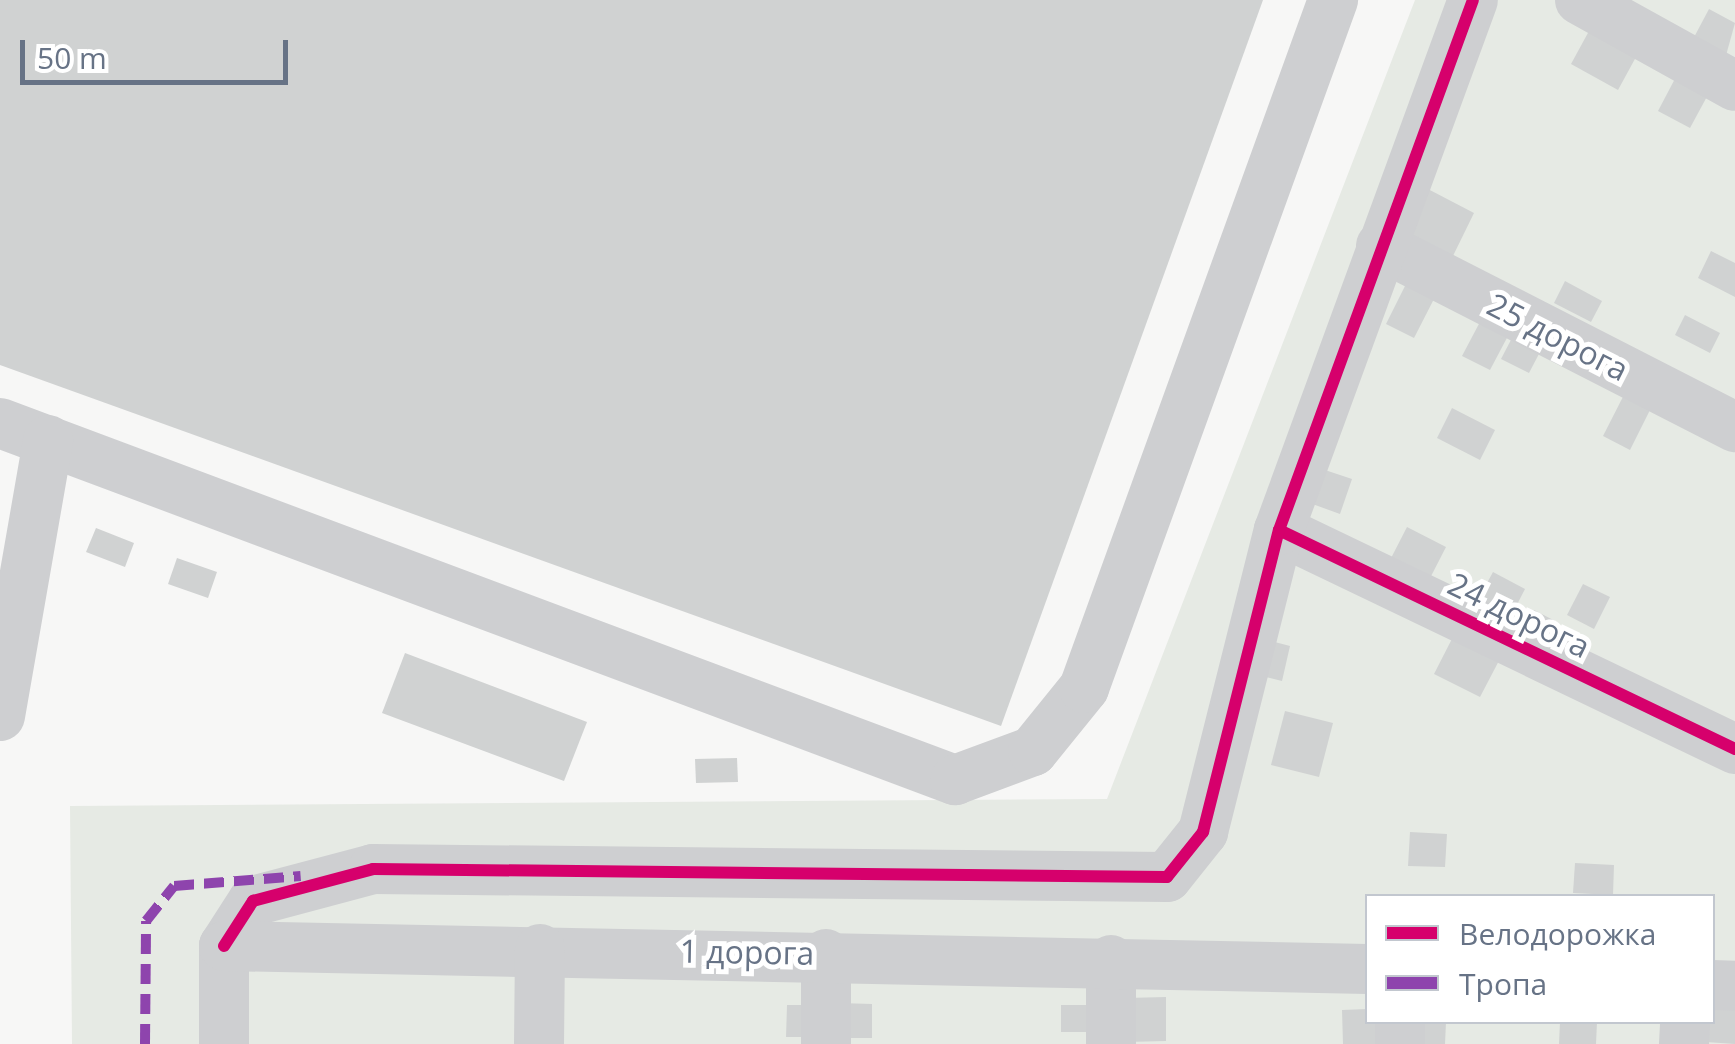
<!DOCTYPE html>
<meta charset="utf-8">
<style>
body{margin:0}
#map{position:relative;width:1735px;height:1044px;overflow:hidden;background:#f7f7f6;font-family:"Open Sans",sans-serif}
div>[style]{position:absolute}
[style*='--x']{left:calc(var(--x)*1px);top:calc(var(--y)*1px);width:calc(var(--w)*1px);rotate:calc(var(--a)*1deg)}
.green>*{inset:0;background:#e6eae4}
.building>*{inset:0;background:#d0d2d2}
.minor>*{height:50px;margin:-25px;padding:0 25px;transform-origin:25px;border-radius:25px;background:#cecfd1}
.quiet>*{height:10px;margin-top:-5px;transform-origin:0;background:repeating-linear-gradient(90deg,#8e44ad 0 20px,transparent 0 30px)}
.cycleway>*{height:12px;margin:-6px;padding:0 6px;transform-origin:6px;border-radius:6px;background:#d6006c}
span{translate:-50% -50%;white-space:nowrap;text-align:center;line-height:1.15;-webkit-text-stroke:10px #fff;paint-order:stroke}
.street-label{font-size:32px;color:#677386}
.legend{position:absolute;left:1365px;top:894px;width:350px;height:130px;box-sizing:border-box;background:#fff;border:2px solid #c2c7cf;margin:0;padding:12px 18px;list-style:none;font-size:30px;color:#677386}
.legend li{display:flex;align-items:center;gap:20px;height:50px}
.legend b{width:50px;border:2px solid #c2c7cf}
.scale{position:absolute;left:20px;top:40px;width:268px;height:45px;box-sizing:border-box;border:5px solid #677386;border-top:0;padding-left:12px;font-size:30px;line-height:35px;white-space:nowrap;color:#677386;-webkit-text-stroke:8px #fff;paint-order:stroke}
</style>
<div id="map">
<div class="green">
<div style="clip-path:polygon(evenodd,1415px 0,1735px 0,1735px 1044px,72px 1044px,70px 806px,1107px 799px,1415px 0,1368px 896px,1712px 896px,1712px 1022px,1368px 1022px,1368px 896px)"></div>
</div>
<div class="building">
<div style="clip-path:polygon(0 0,1263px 0,1001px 726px,0 365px)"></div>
<div style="clip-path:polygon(1709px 9px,1735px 23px,1725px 59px,1692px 41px)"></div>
<div style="clip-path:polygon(1595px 20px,1642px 46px,1618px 90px,1571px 64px)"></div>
<div style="clip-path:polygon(1678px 73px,1710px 91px,1690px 128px,1658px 111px)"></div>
<div style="clip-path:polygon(1426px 188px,1474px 213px,1450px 262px,1401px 237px)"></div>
<div style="clip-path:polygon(1711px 251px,1735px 263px,1735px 297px,1698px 278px)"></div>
<div style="clip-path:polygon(1565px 281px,1602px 301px,1591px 322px,1554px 303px)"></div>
<div style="clip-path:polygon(1407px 282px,1435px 297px,1414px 338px,1386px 324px)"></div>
<div style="clip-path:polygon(1685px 315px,1720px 333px,1710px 353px,1675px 335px)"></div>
<div style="clip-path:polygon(1481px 320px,1509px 334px,1490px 370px,1462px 356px)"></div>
<div style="clip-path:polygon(1513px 336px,1541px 350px,1529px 373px,1501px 359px)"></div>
<div style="clip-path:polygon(1629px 385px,1656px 398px,1630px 450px,1603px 436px)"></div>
<div style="clip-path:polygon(1452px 408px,1495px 430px,1480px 460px,1437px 438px)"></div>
<div style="clip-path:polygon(1319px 468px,1352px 479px,1340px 514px,1307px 502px)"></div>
<div style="clip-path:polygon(1407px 527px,1446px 547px,1427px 584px,1388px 564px)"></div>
<div style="clip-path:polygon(96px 528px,134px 543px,125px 567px,86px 552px)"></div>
<div style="clip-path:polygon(177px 558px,217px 572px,208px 598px,168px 584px)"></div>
<div style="clip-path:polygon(1493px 572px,1525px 589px,1508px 622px,1475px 605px)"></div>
<div style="clip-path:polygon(1583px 584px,1610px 597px,1594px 629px,1567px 615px)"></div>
<div style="clip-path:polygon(1534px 610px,1559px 623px,1545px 649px,1520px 637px)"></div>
<div style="clip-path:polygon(1457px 629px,1503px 653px,1480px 697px,1434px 674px)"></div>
<div style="clip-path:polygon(1267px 640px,1290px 646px,1282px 681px,1258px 675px)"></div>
<div style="clip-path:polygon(405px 653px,587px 722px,564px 781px,382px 713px)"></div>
<div style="clip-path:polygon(1285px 711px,1333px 723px,1319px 777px,1271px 765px)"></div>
<div style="clip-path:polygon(737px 758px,738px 782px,696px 783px,695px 759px)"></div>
<div style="clip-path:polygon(1410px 832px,1447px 834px,1445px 867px,1408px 866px)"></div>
<div style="clip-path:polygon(1575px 863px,1614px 865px,1613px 895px,1573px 893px)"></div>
<div style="clip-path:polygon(1166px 997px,1166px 1041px,1126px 1042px,1126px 998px)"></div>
<div style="clip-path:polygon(839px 1003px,872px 1004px,872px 1038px,839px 1038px)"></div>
<div style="clip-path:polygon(787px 1005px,814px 1005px,813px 1037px,786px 1037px)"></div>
<div style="clip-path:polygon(1061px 1005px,1101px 1005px,1101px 1032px,1061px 1032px)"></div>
<div style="clip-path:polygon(1712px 1005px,1735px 1006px,1735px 1044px,1706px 1042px)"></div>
<div style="clip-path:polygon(1368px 1009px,1368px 1022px,1384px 1022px,1385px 1044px,1343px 1044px,1342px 1010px)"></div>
<div style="clip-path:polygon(1405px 1022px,1446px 1022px,1445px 1044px,1405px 1044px)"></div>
<div style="clip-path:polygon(1560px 1022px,1597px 1022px,1596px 1044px,1559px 1044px)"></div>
</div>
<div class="minor">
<div style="--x:1580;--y:0;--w:177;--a:29"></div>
<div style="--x:1381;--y:246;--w:398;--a:27.1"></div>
<div style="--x:0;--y:423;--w:1020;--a:20.5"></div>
<div style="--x:955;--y:780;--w:83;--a:-20.4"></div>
<div style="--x:1033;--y:751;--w:81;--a:-51"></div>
<div style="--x:1084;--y:688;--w:732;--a:-70.1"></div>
<div style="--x:1279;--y:530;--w:506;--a:25.65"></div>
<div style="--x:0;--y:716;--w:280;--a:-80.1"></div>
<div style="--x:224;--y:946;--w:54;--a:-57.2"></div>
<div style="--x:253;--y:901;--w:124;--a:-14.9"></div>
<div style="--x:373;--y:869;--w:794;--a:0.58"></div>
<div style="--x:1167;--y:877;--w:58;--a:-51.3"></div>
<div style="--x:1203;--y:832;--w:311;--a:-75.9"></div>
<div style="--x:1279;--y:530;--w:564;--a:-69.9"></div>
<div style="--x:826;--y:954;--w:90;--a:90"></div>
<div style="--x:1111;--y:960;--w:84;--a:90"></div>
<div style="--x:1712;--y:985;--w:23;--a:2"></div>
<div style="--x:1400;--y:1022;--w:22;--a:90"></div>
<div style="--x:224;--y:1044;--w:98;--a:-90"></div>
<div style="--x:224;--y:946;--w:1144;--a:1.15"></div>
<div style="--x:539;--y:1044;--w:95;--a:-89.4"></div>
<div style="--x:1684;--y:1044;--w:22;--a:-87"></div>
</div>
<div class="quiet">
<div style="--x:145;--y:1044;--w:123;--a:-89.5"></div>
<div style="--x:146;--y:921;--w:45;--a:-51.3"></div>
<div style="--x:174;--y:886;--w:127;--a:-4.5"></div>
</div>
<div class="cycleway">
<div style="--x:1279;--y:530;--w:506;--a:25.65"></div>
<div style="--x:224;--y:946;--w:54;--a:-57.2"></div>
<div style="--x:253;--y:901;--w:124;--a:-14.9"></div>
<div style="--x:373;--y:869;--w:794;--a:0.58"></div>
<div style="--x:1167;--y:877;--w:58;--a:-51.3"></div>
<div style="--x:1203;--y:832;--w:311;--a:-75.9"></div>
<div style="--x:1279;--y:530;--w:564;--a:-69.9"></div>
</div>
<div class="street-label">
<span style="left:1558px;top:337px;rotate:27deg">25 дорога</span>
<span style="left:1519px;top:615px;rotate:26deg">24 дорога</span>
<span style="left:747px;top:952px;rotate:1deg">1 дорога</span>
</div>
<ul class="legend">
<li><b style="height:12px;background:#d6006c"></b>Велодорожка</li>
<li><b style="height:12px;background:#8e44ad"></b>Тропа</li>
</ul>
<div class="scale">50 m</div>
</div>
